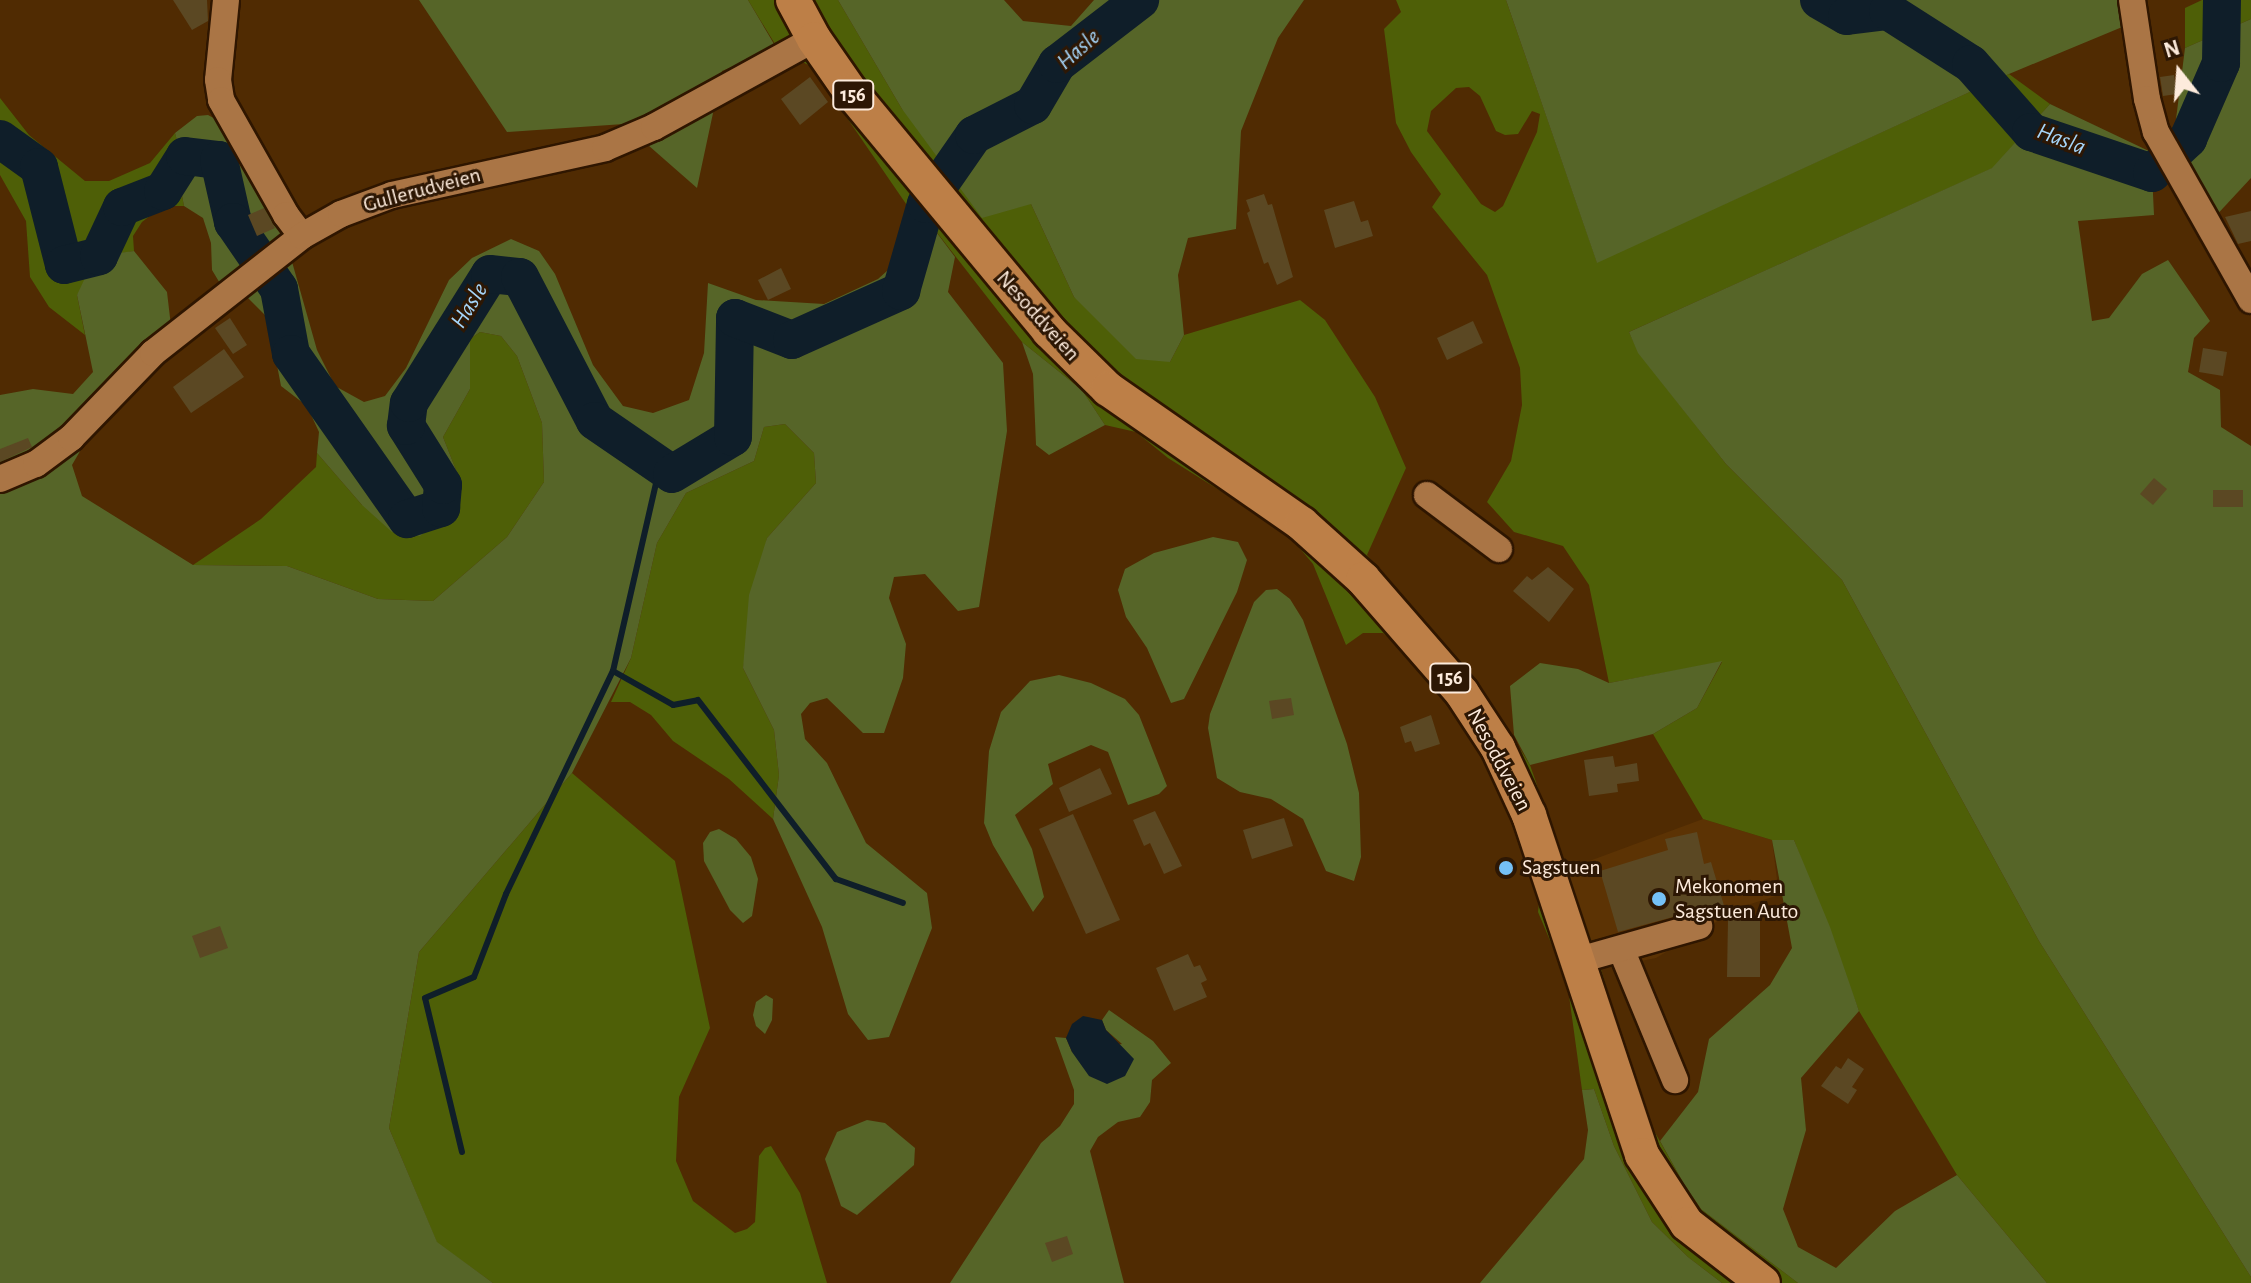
<!DOCTYPE html>
<style>
body{margin:0}
#map{position:relative;width:2251px;height:1283px;overflow:hidden;background:#502b02;font-family:"Alegreya Sans",sans-serif}
div>[style]{position:absolute}
[style*='--x']{left:calc(var(--x)*1px);top:calc(var(--y)*1px);width:calc(var(--w)*1px);rotate:calc(var(--a)*1deg)}
.built>*{inset:0;background:#5c3304}
.green>*{inset:0;background:#4e5f07}
.forest>*{inset:0;background:#566528}
.water>*{inset:0;background:#0f1e29}
.stream>*{height:6px;margin:-3px;padding:0 3px;transform-origin:3px;border-radius:3px;background:#0f1e29}
.river>*{height:38px;margin:-19px;padding:0 19px;transform-origin:19px;border-radius:19px;background:#0f1e29}
.building>*{inset:0;background:#5b4823}
.roads{filter:drop-shadow(2px 0 #2f1600) drop-shadow(-2px 0 #2f1600) drop-shadow(0 2px #2f1600) drop-shadow(0 -2px #2f1600)}
.minor>*{height:26px;margin:-13px;padding:0 13px;transform-origin:13px;border-radius:13px;background:#aa7545}
.major>*{height:34px;margin:-17px;padding:0 17px;transform-origin:17px;border-radius:17px;background:#bd7f47}
.dots>*{width:22px;height:22px;translate:-50% -50%;box-sizing:border-box;border:4px solid #2d1704;border-radius:50%}
span{translate:-50% -50%;white-space:nowrap;text-align:center;line-height:1.15;-webkit-text-stroke:6px #2d1704;paint-order:stroke}
.shield-label span{padding:2px 6px;background:#2d1704;border:2px solid;border-radius:6px;-webkit-text-stroke-width:0}
.shield-label{font-size:20px;color:#fdebdc;font-weight:700}
.street-label{font-size:22px;color:#fdebdc}
.poi-label{font-size:22px;color:#fdebdc}
.left{translate:0 -50%;text-align:left}
.water-label{font-size:24px;color:#a5d5f9;font-style:italic}
.north{position:absolute;left:2139px;top:32px;width:80px;height:80px;-webkit-text-stroke:6px #2d1704;paint-order:stroke;rotate:343deg;font-size:22px;font-weight:700;line-height:32px;text-align:center;color:#fdebdc}
.north::after{content:'';display:block;margin:auto;width:28px;height:36px;background:#fdebdc;clip-path:polygon(50% 0,100% 100%,50% 72%,0 100%)}
</style>
<div id="map">
<div class="built">
<div style="clip-path:polygon(1703px 819px,1772px 840px,1779px 895px,1741px 907px,1656px 958px,1601px 969px,1565px 870px)"></div>
</div>
<div class="green">
<div style="clip-path:polygon(748px 0,838px 0,902px 109px,1031px 204px,1074px 297px,1170px 362px,1184px 335px,1300px 300px,1325px 320px,1375px 397px,1406px 468px,1367px 555px,1494px 707px,1530px 765px,1601px 969px,1644px 1113px,1684px 1184px,1701px 1209px,1798px 1283px,1722px 1283px,1688px 1257px,1652px 1222px,1614px 1146px,1594px 1089px,1582px 1090px,1567px 981px,1538px 912px,1540px 894px,1507px 805px,1466px 725px,1418px 662px,1383px 633px,1363px 633px,1346px 645px,1313px 564px,1286px 532px,1168px 458px,1136px 432px,1105px 425px,1082px 390px,1022px 342px,928px 221px,915px 217px,812px 67px,778px 49px)"></div>
<div style="clip-path:polygon(evenodd,1396px 0,1506px 0,1597px 262px,2009px 74px,2050px 104px,1993px 168px,1629px 332px,1639px 353px,1726px 464px,1842px 580px,2039px 941px,2251px 1277px,2251px 1283px,2047px 1283px,1957px 1175px,1859px 1011px,1794px 840px,1772px 840px,1703px 819px,1653px 734px,1697px 708px,1722px 662px,1609px 683px,1589px 585px,1563px 546px,1514px 532px,1487px 502px,1511px 461px,1522px 405px,1520px 368px,1487px 275px,1432px 207px,1441px 194px,1411px 152px,1396px 123px,1384px 29px,1401px 12px,1396px 0,1469px 87px,1480px 96px,1496px 131px,1505px 135px,1518px 134px,1532px 111px,1540px 114px,1537px 132px,1503px 206px,1495px 212px,1481px 204px,1427px 131px,1431px 111px,1456px 88px,1469px 87px)"></div>
<div style="clip-path:polygon(2202px 0,2251px 0,2251px 19px,2185px 48px,2185px 8px)"></div>
<div style="clip-path:polygon(0 98px,29px 135px,85px 181px,109px 181px,150px 163px,175px 133px,185px 166px,179px 180px,184px 206px,163px 206px,142px 222px,133px 236px,134px 251px,111px 255px,77px 295px,85px 335px,49px 307px,30px 277px,26px 221px,0 175px)"></div>
<div style="clip-path:polygon(480px 332px,501px 336px,517px 356px,542px 423px,544px 482px,507px 537px,433px 601px,378px 599px,287px 566px,193px 565px,261px 519px,316px 467px,317px 453px,362px 505px,462px 485px,443px 437px,470px 389px,470px 339px)"></div>
<div style="clip-path:polygon(785px 424px,814px 453px,816px 483px,767px 538px,743px 668px,774px 730px,779px 775px,773px 819px,729px 779px,673px 741px,651px 715px,630px 702px,611px 702px,631px 658px,657px 543px,686px 493px,754px 461px,764px 427px)"></div>
<div style="clip-path:polygon(572px 773px,675px 861px,710px 1028px,679px 1097px,676px 1161px,693px 1201px,735px 1233px,747px 1229px,755px 1222px,759px 1156px,765px 1148px,771px 1146px,800px 1193px,827px 1283px,493px 1283px,437px 1243px,389px 1128px,419px 952px)"></div>
</div>
<div class="forest">
<div style="clip-path:polygon(419px 0,748px 0,777px 49px,722px 71px,697px 188px,624px 124px,507px 132px)"></div>
<div style="clip-path:polygon(838px 0,1004px 0,1023px 21px,1071px 26px,1094px 0,1304px 0,1278px 38px,1241px 131px,1236px 229px,1188px 238px,1178px 275px,1184px 335px,1170px 362px,1136px 359px,1074px 297px,1031px 204px,982px 218px,902px 109px)"></div>
<div style="clip-path:polygon(1506px 0,2124px 0,2127px 25px,2009px 74px,1597px 263px)"></div>
<div style="clip-path:polygon(2251px 19px,2251px 178px,2212px 220px,2174px 135px,2185px 48px)"></div>
<div style="clip-path:polygon(2050px 104px,2151px 152px,2154px 215px,2078px 221px,2092px 321px,2109px 318px,2142px 274px,2168px 260px,2210px 321px,2194px 338px,2188px 372px,2220px 390px,2221px 427px,2251px 446px,2251px 1277px,2039px 941px,1842px 580px,1726px 464px,1638px 353px,1629px 332px,1992px 168px)"></div>
<div style="clip-path:polygon(208px 115px,225px 124px,245px 154px,285px 237px,317px 350px,335px 386px,364px 402px,385px 396px,406px 368px,449px 280px,472px 258px,511px 239px,539px 251px,555px 274px,593px 365px,623px 406px,653px 413px,689px 400px,704px 353px,708px 283px,756px 300px,824px 304px,878px 279px,897px 262px,915px 217px,928px 221px,955px 257px,948px 292px,1003px 363px,1007px 431px,979px 607px,958px 611px,925px 574px,894px 577px,889px 598px,906px 644px,903px 678px,884px 733px,863px 733px,827px 698px,810px 703px,801px 714px,805px 739px,827px 763px,866px 843px,927px 893px,932px 928px,889px 1037px,868px 1040px,848px 1014px,822px 927px,773px 819px,779px 775px,774px 730px,743px 668px,749px 595px,767px 538px,816px 483px,814px 453px,785px 424px,764px 427px,754px 461px,686px 493px,657px 543px,631px 658px,572px 773px,419px 952px,389px 1128px,437px 1242px,493px 1283px,0 1283px,0 395px,33px 389px,73px 394px,93px 372px,77px 295px,85px 278px,111px 254px,134px 251px,167px 292px,171px 326px,90px 434px,72px 465px,82px 496px,193px 565px,287px 566px,378px 599px,433px 601px,507px 537px,544px 482px,542px 423px,517px 356px,501px 336px,480px 332px,470px 339px,470px 389px,443px 437px,462px 485px,454px 510px,420px 536px,392px 532px,362px 505px,317px 453px,319px 432px,307px 406px,281px 386px,268px 318px,246px 296px,224px 290px,212px 270px,211px 243px,203px 218px,184px 206px,179px 180px,184px 166px,175px 133px,197px 116px)"></div>
<div style="clip-path:polygon(1022px 342px,1082px 390px,1105px 425px,1049px 455px,1036px 445px,1033px 374px)"></div>
<div style="clip-path:polygon(1213px 537px,1238px 542px,1247px 560px,1237px 592px,1184px 699px,1171px 703px,1147px 648px,1126px 617px,1118px 590px,1125px 569px,1154px 553px)"></div>
<div style="clip-path:polygon(1277px 589px,1290px 599px,1303px 620px,1347px 744px,1359px 793px,1361px 857px,1354px 881px,1326px 871px,1303px 819px,1271px 799px,1240px 792px,1217px 778px,1208px 728px,1210px 714px,1254px 602px,1266px 590px)"></div>
<div style="clip-path:polygon(1722px 661px,1697px 708px,1653px 734px,1530px 765px,1514px 735px,1510px 686px,1540px 663px,1578px 669px,1609px 683px)"></div>
<div style="clip-path:polygon(1059px 675px,1091px 683px,1125px 699px,1139px 715px,1167px 786px,1159px 794px,1128px 805px,1108px 752px,1091px 745px,1048px 764px,1053px 784px,1015px 815px,1032px 849px,1044px 897px,1033px 912px,993px 845px,984px 823px,989px 751px,1001px 712px,1030px 681px)"></div>
<div style="clip-path:polygon(719px 829px,736px 839px,751px 857px,758px 879px,752px 916px,743px 923px,730px 910px,704px 861px,703px 843px,710px 832px)"></div>
<div style="clip-path:polygon(1772px 840px,1794px 840px,1830px 927px,1859px 1011px,1801px 1078px,1806px 1130px,1783px 1209px,1798px 1247px,1836px 1268px,1895px 1211px,1957px 1175px,2047px 1283px,1798px 1283px,1701px 1209px,1684px 1184px,1660px 1141px,1698px 1092px,1709px 1039px,1770px 985px,1792px 948px)"></div>
<div style="clip-path:polygon(766px 995px,773px 999px,772px 1020px,765px 1034px,756px 1026px,753px 1015px,756px 1002px)"></div>
<div style="clip-path:polygon(1109px 1010px,1153px 1041px,1171px 1063px,1152px 1080px,1150px 1102px,1140px 1117px,1118px 1122px,1098px 1137px,1090px 1151px,1124px 1283px,950px 1283px,1041px 1143px,1060px 1126px,1074px 1104px,1074px 1090px,1055px 1037px,1066px 1038px,1072px 1052px,1122px 1044px,1106px 1030px,1102px 1020px)"></div>
<div style="clip-path:polygon(1594px 1089px,1614px 1146px,1652px 1222px,1688px 1257px,1722px 1283px,1480px 1283px,1584px 1159px,1588px 1130px,1582px 1090px)"></div>
<div style="clip-path:polygon(867px 1120px,885px 1123px,915px 1148px,914px 1165px,857px 1215px,841px 1206px,825px 1159px,837px 1132px)"></div>
</div>
<div class="water">
<div style="clip-path:polygon(1083px 1016px,1102px 1020px,1106px 1030px,1134px 1059px,1125px 1076px,1107px 1084px,1089px 1076px,1072px 1052px,1066px 1038px,1072px 1024px)"></div>
</div>
<div class="stream">
<div style="--x:613;--y:671;--w:69;--a:29.5"></div>
<div style="--x:673;--y:705;--w:25;--a:-11"></div>
<div style="--x:698;--y:700;--w:226;--a:52.4"></div>
<div style="--x:836;--y:879;--w:71;--a:19.7"></div>
<div style="--x:462;--y:1152;--w:158;--a:-103.5"></div>
<div style="--x:425;--y:998;--w:53;--a:-23.2"></div>
<div style="--x:474;--y:977;--w:89;--a:-68.9"></div>
<div style="--x:506;--y:894;--w:247;--a:-64.4"></div>
<div style="--x:613;--y:671;--w:210;--a:-77.1"></div>
</div>
<div class="river">
<div style="--x:1819;--y:0;--w:32;--a:30"></div>
<div style="--x:1847;--y:16;--w:41;--a:-7"></div>
<div style="--x:1888;--y:11;--w:98;--a:32.6"></div>
<div style="--x:1971;--y:64;--w:91;--a:48.6"></div>
<div style="--x:2031;--y:132;--w:128;--a:18.7"></div>
<div style="--x:2152;--y:173;--w:50;--a:-43.4"></div>
<div style="--x:2188;--y:139;--w:83;--a:-66.5"></div>
<div style="--x:2221;--y:63;--w:63;--a:-89.1"></div>
<div style="--x:0;--y:139;--w:48;--a:35.7"></div>
<div style="--x:39;--y:167;--w:101;--a:75.7"></div>
<div style="--x:64;--y:265;--w:36;--a:-14"></div>
<div style="--x:99;--y:256;--w:54;--a:-64.9"></div>
<div style="--x:122;--y:207;--w:44;--a:-21.3"></div>
<div style="--x:163;--y:191;--w:41;--a:-57.8"></div>
<div style="--x:185;--y:156;--w:34;--a:7"></div>
<div style="--x:219;--y:160;--w:64;--a:77.3"></div>
<div style="--x:233;--y:222;--w:81;--a:55.5"></div>
<div style="--x:279;--y:289;--w:66;--a:79.5"></div>
<div style="--x:291;--y:354;--w:202;--a:54.9"></div>
<div style="--x:407;--y:519;--w:36;--a:-18"></div>
<div style="--x:441;--y:508;--w:23;--a:-85"></div>
<div style="--x:443;--y:485;--w:70;--a:-122.1"></div>
<div style="--x:406;--y:426;--w:23;--a:-83"></div>
<div style="--x:409;--y:403;--w:152;--a:-57.9"></div>
<div style="--x:490;--y:274;--w:30;--a:6"></div>
<div style="--x:520;--y:277;--w:162;--a:62.5"></div>
<div style="--x:595;--y:421;--w:93;--a:34.5"></div>
<div style="--x:672;--y:474;--w:71;--a:-31.2"></div>
<div style="--x:733;--y:437;--w:119;--a:-89"></div>
<div style="--x:735;--y:318;--w:61;--a:21.1"></div>
<div style="--x:792;--y:340;--w:120;--a:-24.2"></div>
<div style="--x:901;--y:291;--w:91;--a:-74"></div>
<div style="--x:926;--y:204;--w:84;--a:-55.2"></div>
<div style="--x:974;--y:135;--w:66;--a:-27"></div>
<div style="--x:1033;--y:105;--w:48;--a:-59.7"></div>
<div style="--x:1057;--y:64;--w:105;--a:-37.6"></div>
</div>
<div class="building">
<div style="clip-path:polygon(173px 0,207px 0,208px 21px,192px 30px)"></div>
<div style="clip-path:polygon(2174px 75px,2177px 94px,2163px 96px,2160px 77px)"></div>
<div style="clip-path:polygon(810px 77px,828px 102px,800px 125px,781px 99px)"></div>
<div style="clip-path:polygon(1264px 194px,1268px 205px,1272px 204px,1293px 277px,1277px 285px,1268px 262px,1264px 264px,1247px 213px,1250px 211px,1246px 200px)"></div>
<div style="clip-path:polygon(1354px 201px,1361px 222px,1368px 220px,1373px 236px,1335px 248px,1324px 210px)"></div>
<div style="clip-path:polygon(264px 208px,275px 228px,257px 236px,248px 215px)"></div>
<div style="clip-path:polygon(2251px 211px,2251px 241px,2238px 244px,2225px 217px)"></div>
<div style="clip-path:polygon(781px 268px,791px 289px,768px 300px,758px 280px)"></div>
<div style="clip-path:polygon(230px 318px,247px 345px,233px 354px,215px 328px)"></div>
<div style="clip-path:polygon(1473px 321px,1483px 343px,1447px 360px,1437px 338px)"></div>
<div style="clip-path:polygon(2203px 348px,2227px 352px,2223px 376px,2199px 372px)"></div>
<div style="clip-path:polygon(224px 349px,244px 377px,191px 413px,173px 387px)"></div>
<div style="clip-path:polygon(28px 438px,32px 447px,0 462px,0 449px)"></div>
<div style="clip-path:polygon(2154px 478px,2167px 489px,2153px 505px,2140px 494px)"></div>
<div style="clip-path:polygon(2213px 490px,2243px 490px,2243px 507px,2213px 507px)"></div>
<div style="clip-path:polygon(1548px 567px,1574px 589px,1549px 622px,1513px 591px,1527px 576px,1532px 580px)"></div>
<div style="clip-path:polygon(1291px 698px,1294px 715px,1272px 719px,1269px 701px)"></div>
<div style="clip-path:polygon(1431px 715px,1440px 744px,1415px 752px,1411px 741px,1405px 743px,1400px 727px)"></div>
<div style="clip-path:polygon(1613px 756px,1615px 767px,1637px 763px,1639px 781px,1617px 784px,1618px 792px,1589px 796px,1584px 760px)"></div>
<div style="clip-path:polygon(1100px 768px,1112px 794px,1069px 812px,1059px 788px)"></div>
<div style="clip-path:polygon(1155px 811px,1182px 866px,1164px 874px,1150px 843px,1144px 846px,1133px 820px)"></div>
<div style="clip-path:polygon(1073px 814px,1120px 920px,1086px 934px,1039px 829px)"></div>
<div style="clip-path:polygon(1284px 818px,1293px 846px,1252px 859px,1243px 830px)"></div>
<div style="clip-path:polygon(1697px 832px,1704px 864px,1711px 862px,1725px 909px,1709px 914px,1695px 911px,1618px 932px,1600px 871px,1668px 850px,1665px 839px)"></div>
<div style="clip-path:polygon(1728px 919px,1760px 919px,1760px 977px,1727px 977px)"></div>
<div style="clip-path:polygon(220px 926px,228px 948px,200px 958px,192px 936px)"></div>
<div style="clip-path:polygon(1188px 954px,1194px 967px,1200px 965px,1207px 980px,1201px 983px,1207px 997px,1174px 1011px,1156px 968px)"></div>
<div style="clip-path:polygon(1848px 1058px,1864px 1069px,1852px 1087px,1857px 1090px,1848px 1104px,1821px 1086px,1836px 1066px,1841px 1069px)"></div>
<div style="clip-path:polygon(1067px 1236px,1073px 1254px,1052px 1262px,1045px 1243px)"></div>
</div>
<div class="roads">
<div class="minor">
<div style="--x:226;--y:0;--w:80;--a:95.7"></div>
<div style="--x:218;--y:80;--w:20;--a:81"></div>
<div style="--x:221;--y:100;--w:132;--a:60.5"></div>
<div style="--x:286;--y:215;--w:26;--a:53"></div>
<div style="--x:2132;--y:0;--w:100;--a:81.4"></div>
<div style="--x:2147;--y:99;--w:34;--a:75"></div>
<div style="--x:2156;--y:132;--w:193;--a:60.5"></div>
<div style="--x:0;--y:479;--w:39;--a:-23"></div>
<div style="--x:36;--y:464;--w:44;--a:-36.6"></div>
<div style="--x:71;--y:438;--w:118;--a:-46"></div>
<div style="--x:153;--y:353;--w:189;--a:-38.1"></div>
<div style="--x:302;--y:236;--w:45;--a:-29.4"></div>
<div style="--x:341;--y:214;--w:54;--a:-20.4"></div>
<div style="--x:392;--y:195;--w:218;--a:-12.4"></div>
<div style="--x:605;--y:148;--w:53;--a:-23.2"></div>
<div style="--x:654;--y:127;--w:183;--a:-28.8"></div>
<div style="--x:1427;--y:495;--w:90;--a:36.9"></div>
<div style="--x:1621;--y:949;--w:142;--a:67.6"></div>
<div style="--x:1579;--y:960;--w:125;--a:-15.8"></div>
</div>
<div class="major">
<div style="--x:793;--y:0;--w:44;--a:61.7"></div>
<div style="--x:814;--y:39;--w:63;--a:55.3"></div>
<div style="--x:850;--y:91;--w:312;--a:50.3"></div>
<div style="--x:1049;--y:331;--w:83;--a:44.5"></div>
<div style="--x:1108;--y:389;--w:236;--a:34.8"></div>
<div style="--x:1302;--y:524;--w:82;--a:42"></div>
<div style="--x:1363;--y:579;--w:151;--a:49"></div>
<div style="--x:1462;--y:693;--w:66;--a:56.8"></div>
<div style="--x:1498;--y:748;--w:74;--a:65.2"></div>
<div style="--x:1529;--y:815;--w:358;--a:71.6"></div>
<div style="--x:1642;--y:1155;--w:82;--a:56.9"></div>
<div style="--x:1687;--y:1224;--w:96;--a:37.8"></div>
</div>
</div>
<div class="dots">
<div style="left:1506px;top:868px;background:#75c0f6"></div>
<div style="left:1659px;top:899px;background:#75c0f6"></div>
</div>
<div class="shield-label">
<span style="left:853px;top:95px">156</span>
<span style="left:1450px;top:678px">156</span>
</div>
<div class="street-label">
<span style="left:422px;top:190px;rotate:-15deg">Gullerudveien</span>
<span style="left:1038px;top:316px;rotate:48deg">Nesoddveien</span>
<span style="left:1499px;top:760px;rotate:62deg">Nesoddveien</span>
</div>
<div class="poi-label">
<span class="left" style="left:1522px;top:868px">Sagstuen</span>
<span class="left" style="left:1675px;top:899px">Mekonomen<br>Sagstuen Auto</span>
</div>
<div class="water-label">
<span style="left:1079px;top:50px;rotate:-41deg">Hasle</span>
<span style="left:2061px;top:140px;rotate:21deg">Hasla</span>
<span style="left:470px;top:306px;rotate:-58deg">Hasle</span>
</div>
<div class="north">N</div>
</div>
